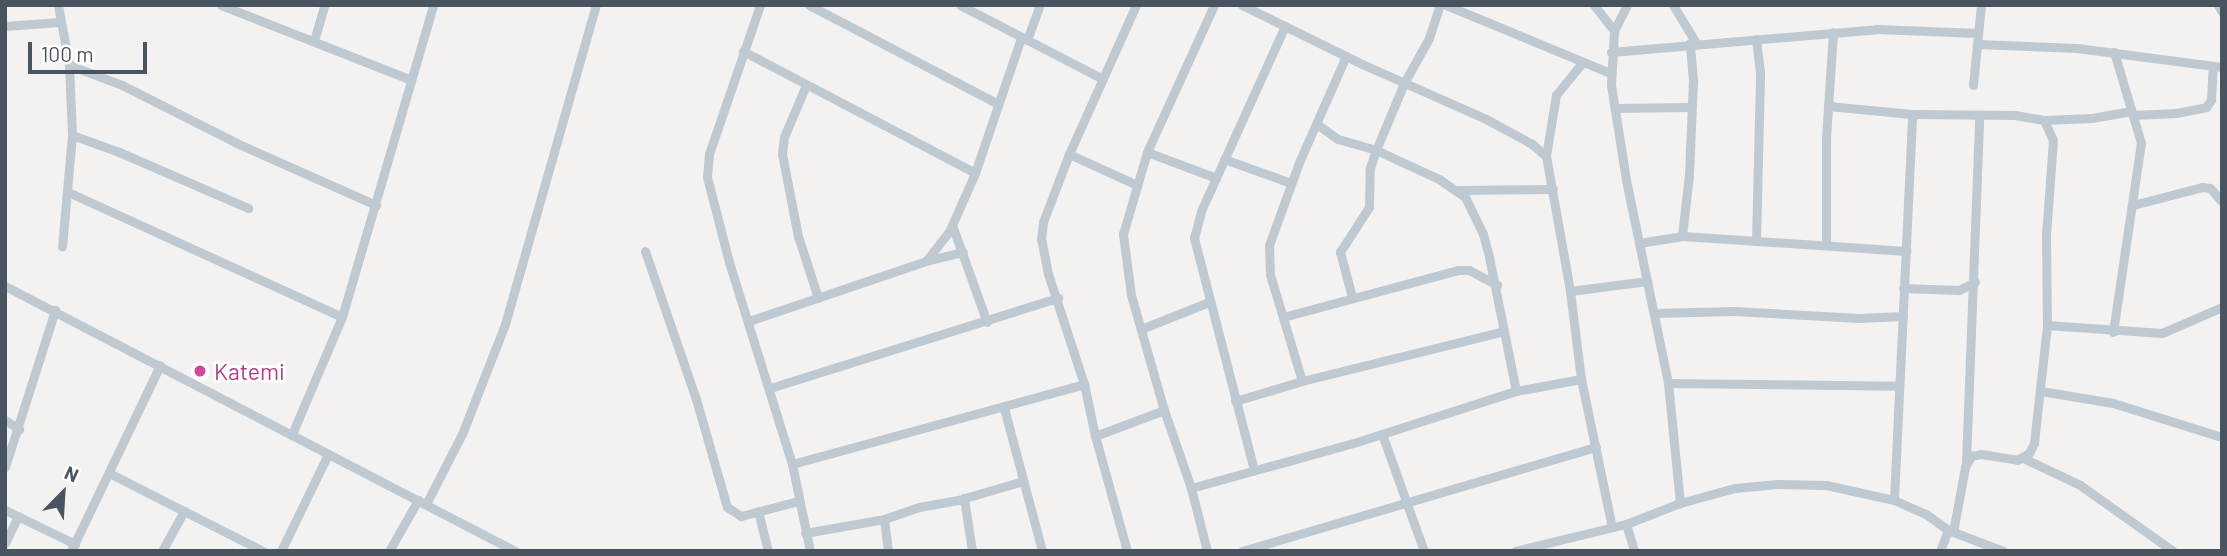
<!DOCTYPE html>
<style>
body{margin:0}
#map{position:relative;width:2227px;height:556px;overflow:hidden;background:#f4f1f1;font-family:Barlow,sans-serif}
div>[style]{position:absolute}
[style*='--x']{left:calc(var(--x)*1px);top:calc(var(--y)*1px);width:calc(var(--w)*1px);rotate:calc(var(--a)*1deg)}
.minor>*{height:9px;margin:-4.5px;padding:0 4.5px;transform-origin:4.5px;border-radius:4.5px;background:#bfc9d1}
.dots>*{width:19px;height:19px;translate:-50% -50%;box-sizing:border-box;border:4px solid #fff;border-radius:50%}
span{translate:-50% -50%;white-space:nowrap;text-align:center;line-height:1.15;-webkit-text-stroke:6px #fff;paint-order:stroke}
.hotel-label{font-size:23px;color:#b23c85}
.left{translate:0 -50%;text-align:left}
.frame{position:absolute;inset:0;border:7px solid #485560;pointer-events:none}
.north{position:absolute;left:28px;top:458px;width:70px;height:70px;-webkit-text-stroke:5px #fff;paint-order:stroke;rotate:24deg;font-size:19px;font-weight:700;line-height:28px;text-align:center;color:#485560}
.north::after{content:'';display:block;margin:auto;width:24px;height:32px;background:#485560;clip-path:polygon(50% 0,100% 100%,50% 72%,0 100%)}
.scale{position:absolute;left:28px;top:42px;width:119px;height:32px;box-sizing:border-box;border:4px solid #485560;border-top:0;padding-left:9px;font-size:21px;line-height:24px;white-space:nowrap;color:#485560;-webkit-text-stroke:5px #fff;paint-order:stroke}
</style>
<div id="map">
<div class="minor">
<div style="--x:58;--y:5;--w:61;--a:79.6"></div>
<div style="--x:69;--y:65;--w:70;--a:87.5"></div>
<div style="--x:72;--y:135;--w:112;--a:95.1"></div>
<div style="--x:221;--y:5;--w:204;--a:21.5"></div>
<div style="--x:760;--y:5;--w:157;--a:108.9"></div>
<div style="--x:709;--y:154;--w:23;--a:95"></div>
<div style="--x:707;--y:177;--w:88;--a:75.5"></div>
<div style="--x:729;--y:262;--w:212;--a:72.7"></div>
<div style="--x:792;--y:464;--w:89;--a:78.3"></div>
<div style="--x:809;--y:5;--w:213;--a:27.6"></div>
<div style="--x:960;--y:5;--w:161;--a:27.4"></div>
<div style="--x:1242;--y:5;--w:134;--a:26.2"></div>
<div style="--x:1362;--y:64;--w:136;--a:23.9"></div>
<div style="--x:1486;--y:119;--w:52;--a:28.5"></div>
<div style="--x:1532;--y:144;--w:18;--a:41"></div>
<div style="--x:1546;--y:156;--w:137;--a:79.9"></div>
<div style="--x:1570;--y:291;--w:89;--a:82.9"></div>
<div style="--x:1581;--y:379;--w:151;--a:78.2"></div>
<div style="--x:1446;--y:5;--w:178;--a:22.5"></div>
<div style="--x:1594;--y:5;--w:33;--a:52"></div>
<div style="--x:1627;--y:5;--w:29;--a:117"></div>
<div style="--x:1614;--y:31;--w:54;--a:93.2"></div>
<div style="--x:1611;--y:85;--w:96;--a:81"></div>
<div style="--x:1626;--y:180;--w:207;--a:78.3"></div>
<div style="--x:1668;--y:383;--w:121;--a:84.3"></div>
<div style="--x:1673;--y:5;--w:44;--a:58.8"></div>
<div style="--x:2218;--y:5;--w:8;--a:60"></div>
<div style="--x:5;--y:26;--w:54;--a:-4.2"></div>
<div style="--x:1027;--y:40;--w:37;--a:-70"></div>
<div style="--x:314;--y:41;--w:37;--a:-74"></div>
<div style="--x:1977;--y:44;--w:100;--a:2.3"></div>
<div style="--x:2077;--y:48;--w:146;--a:7.5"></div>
<div style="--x:743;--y:51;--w:262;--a:27.7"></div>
<div style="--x:1611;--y:52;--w:267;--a:-4.9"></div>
<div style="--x:1877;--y:29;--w:101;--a:2.3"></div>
<div style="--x:69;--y:65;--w:57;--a:20.7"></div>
<div style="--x:122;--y:85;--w:133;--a:26.8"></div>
<div style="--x:241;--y:145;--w:148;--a:24"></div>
<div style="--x:806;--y:85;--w:56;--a:112.9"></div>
<div style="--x:784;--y:137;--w:17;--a:97"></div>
<div style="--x:782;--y:154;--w:84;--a:79"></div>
<div style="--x:798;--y:236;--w:65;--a:72.1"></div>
<div style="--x:1973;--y:85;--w:80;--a:-84.3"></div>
<div style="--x:1828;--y:106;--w:84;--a:5.4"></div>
<div style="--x:1912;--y:114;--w:103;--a:0.6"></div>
<div style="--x:2015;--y:115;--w:29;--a:10"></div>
<div style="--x:2044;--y:120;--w:48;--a:-2.4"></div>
<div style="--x:2092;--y:118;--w:40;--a:-10"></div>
<div style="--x:1615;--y:108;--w:76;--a:-0.8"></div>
<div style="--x:2133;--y:115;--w:43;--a:-2.7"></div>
<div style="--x:2176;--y:113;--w:31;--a:-11"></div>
<div style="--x:2206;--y:107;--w:9;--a:-54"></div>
<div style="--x:2211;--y:100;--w:33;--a:-87"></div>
<div style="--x:2044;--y:120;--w:22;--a:66"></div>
<div style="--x:2053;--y:140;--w:96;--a:94.2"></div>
<div style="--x:2046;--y:236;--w:89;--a:89.4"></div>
<div style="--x:1317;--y:124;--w:26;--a:36"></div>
<div style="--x:1338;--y:139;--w:40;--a:16"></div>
<div style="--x:1376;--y:150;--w:69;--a:24.7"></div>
<div style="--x:1439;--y:179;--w:32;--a:35"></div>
<div style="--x:1465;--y:197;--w:41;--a:64.1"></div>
<div style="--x:1483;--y:234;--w:24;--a:75"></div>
<div style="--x:1489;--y:257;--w:137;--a:78.6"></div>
<div style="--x:72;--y:135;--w:50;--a:19.9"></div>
<div style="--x:119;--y:152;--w:141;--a:23.5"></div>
<div style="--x:1147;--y:152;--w:74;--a:20.6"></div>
<div style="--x:1069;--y:154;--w:75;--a:24.5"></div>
<div style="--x:1546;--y:156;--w:62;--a:-80.7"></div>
<div style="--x:1556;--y:95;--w:41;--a:-50.9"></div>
<div style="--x:1224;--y:159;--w:71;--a:19.7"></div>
<div style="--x:1456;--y:190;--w:97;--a:-0.6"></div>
<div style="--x:68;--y:192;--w:301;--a:24.5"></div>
<div style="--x:2133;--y:205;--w:71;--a:-14.6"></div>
<div style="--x:2202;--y:187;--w:8;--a:7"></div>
<div style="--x:2210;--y:188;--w:18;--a:49"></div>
<div style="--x:952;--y:225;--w:103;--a:70.2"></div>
<div style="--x:1682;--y:236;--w:61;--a:-83.5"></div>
<div style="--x:1689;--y:175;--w:95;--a:-87.6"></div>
<div style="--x:1693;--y:80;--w:37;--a:-95"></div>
<div style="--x:1756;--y:241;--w:169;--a:-88.6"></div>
<div style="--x:1760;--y:72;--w:33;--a:-97"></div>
<div style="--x:1639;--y:243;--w:44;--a:-9.2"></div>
<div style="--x:1682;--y:236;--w:225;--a:3.8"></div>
<div style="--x:1826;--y:245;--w:107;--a:-90"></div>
<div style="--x:1826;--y:138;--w:106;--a:-86.2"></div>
<div style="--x:645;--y:251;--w:157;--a:71"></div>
<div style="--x:696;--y:399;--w:112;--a:74"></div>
<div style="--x:727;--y:507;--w:17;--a:33"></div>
<div style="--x:741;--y:516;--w:59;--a:-14.7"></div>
<div style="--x:926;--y:261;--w:38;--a:-14"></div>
<div style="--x:5;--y:286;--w:575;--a:27.46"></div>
<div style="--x:1903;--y:288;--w:56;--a:2"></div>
<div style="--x:1959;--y:290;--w:18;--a:-27"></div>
<div style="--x:1570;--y:291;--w:78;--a:-7.4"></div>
<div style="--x:1352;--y:297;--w:47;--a:-104.9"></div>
<div style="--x:1340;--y:252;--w:54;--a:-57.2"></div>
<div style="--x:1369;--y:207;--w:39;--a:-89"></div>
<div style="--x:1370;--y:168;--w:19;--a:-72"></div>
<div style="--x:1376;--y:150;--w:73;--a:-67.3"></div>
<div style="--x:1404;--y:83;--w:51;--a:-60.9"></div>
<div style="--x:1429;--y:38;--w:35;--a:-72"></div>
<div style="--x:1655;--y:313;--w:79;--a:-1.5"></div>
<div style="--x:1734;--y:311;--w:125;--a:3.2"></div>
<div style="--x:1859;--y:318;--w:44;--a:-2.6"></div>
<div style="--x:1283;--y:317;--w:181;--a:-15"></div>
<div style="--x:1458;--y:270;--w:11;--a:0"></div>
<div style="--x:1469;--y:270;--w:32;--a:28"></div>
<div style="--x:749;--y:321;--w:187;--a:-18.7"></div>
<div style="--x:926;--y:261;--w:37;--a:-52"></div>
<div style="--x:949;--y:232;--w:64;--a:-66.2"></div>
<div style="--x:975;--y:173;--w:143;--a:-71.2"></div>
<div style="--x:1141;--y:329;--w:73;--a:-21.7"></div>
<div style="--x:2113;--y:332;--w:191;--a:-81.6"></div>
<div style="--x:2141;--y:143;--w:95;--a:-106.5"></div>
<div style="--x:1302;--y:381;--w:112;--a:-106.7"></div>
<div style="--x:1270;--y:274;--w:29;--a:-92"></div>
<div style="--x:1269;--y:245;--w:90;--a:-70"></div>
<div style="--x:1300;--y:160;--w:114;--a:-66.1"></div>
<div style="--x:1668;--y:383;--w:230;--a:0.7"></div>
<div style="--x:770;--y:388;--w:302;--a:-17.4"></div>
<div style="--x:2041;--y:391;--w:73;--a:9.5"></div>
<div style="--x:2113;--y:403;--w:110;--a:17.4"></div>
<div style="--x:1235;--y:401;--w:70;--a:-16.6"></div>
<div style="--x:1302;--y:381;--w:208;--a:-13.9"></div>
<div style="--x:1004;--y:408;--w:148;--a:75.1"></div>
<div style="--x:5;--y:420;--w:17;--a:33"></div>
<div style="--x:292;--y:434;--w:127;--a:-66.9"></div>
<div style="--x:342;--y:317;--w:325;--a:-73.7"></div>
<div style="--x:1382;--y:434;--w:124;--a:70.3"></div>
<div style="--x:1095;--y:436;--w:74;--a:-20.6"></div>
<div style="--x:2023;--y:458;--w:63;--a:25.3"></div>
<div style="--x:2080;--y:485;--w:114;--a:35.4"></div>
<div style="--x:1966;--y:462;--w:346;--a:-87.8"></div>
<div style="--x:792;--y:464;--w:303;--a:-15.3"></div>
<div style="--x:5;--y:467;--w:165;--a:-72.3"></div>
<div style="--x:1254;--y:470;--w:240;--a:-104.5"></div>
<div style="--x:1194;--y:238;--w:28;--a:-75"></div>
<div style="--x:1201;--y:211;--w:203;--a:-65.6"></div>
<div style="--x:109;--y:473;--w:173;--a:26.9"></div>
<div style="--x:1191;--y:488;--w:175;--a:-15.5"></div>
<div style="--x:1360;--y:441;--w:164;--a:-17.8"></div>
<div style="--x:1516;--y:391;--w:66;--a:-10.5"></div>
<div style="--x:964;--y:498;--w:54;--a:81.4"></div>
<div style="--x:1894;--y:500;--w:386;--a:-87.3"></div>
<div style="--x:426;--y:504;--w:79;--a:-62.8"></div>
<div style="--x:462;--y:434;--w:118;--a:-68.6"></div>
<div style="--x:505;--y:324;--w:332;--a:-74.1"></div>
<div style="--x:5;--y:510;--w:78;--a:25.9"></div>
<div style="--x:758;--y:511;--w:41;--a:76"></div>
<div style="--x:884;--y:519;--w:32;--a:83"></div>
<div style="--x:1626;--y:524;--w:28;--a:73"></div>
<div style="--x:1953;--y:532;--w:66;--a:-79.5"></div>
<div style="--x:1965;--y:467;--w:13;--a:-61"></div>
<div style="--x:1971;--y:456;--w:10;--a:-11"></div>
<div style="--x:1981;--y:454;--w:36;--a:9"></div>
<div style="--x:2017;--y:460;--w:14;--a:-30"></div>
<div style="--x:2029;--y:453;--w:11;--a:-63"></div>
<div style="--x:2034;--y:443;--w:119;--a:-83.7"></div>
<div style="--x:2047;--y:325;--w:115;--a:4"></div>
<div style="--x:2162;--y:333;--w:65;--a:-23.4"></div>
<div style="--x:805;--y:533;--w:80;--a:-10"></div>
<div style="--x:884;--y:519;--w:37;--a:-19"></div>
<div style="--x:919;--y:507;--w:40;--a:-10"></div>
<div style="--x:958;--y:500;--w:68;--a:-16.3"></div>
<div style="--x:5;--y:543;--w:30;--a:-64"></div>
<div style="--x:71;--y:551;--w:206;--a:-64.4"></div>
<div style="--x:162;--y:551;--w:46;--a:-61.2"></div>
<div style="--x:281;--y:551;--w:108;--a:-64.1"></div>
<div style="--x:389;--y:551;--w:59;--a:-60.4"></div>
<div style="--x:1127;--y:551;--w:119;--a:-105.5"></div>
<div style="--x:1095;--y:436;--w:53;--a:-101.9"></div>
<div style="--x:1084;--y:384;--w:116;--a:-108.1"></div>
<div style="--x:1048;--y:274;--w:36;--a:-101"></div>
<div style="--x:1041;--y:239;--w:17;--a:-83"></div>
<div style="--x:1043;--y:222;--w:73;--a:-69.1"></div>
<div style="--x:1069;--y:154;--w:163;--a:-65.8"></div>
<div style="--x:1207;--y:551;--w:65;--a:-104.3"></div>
<div style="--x:1191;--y:488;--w:83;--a:-109.1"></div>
<div style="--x:1164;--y:410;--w:120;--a:-106"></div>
<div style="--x:1131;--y:295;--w:62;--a:-97.5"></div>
<div style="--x:1123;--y:234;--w:85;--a:-73.7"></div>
<div style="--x:1147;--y:152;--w:162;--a:-65.5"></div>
<div style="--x:1242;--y:551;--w:369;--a:-16.4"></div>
<div style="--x:1515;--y:551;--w:114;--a:-13.7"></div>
<div style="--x:1626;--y:524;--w:58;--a:-21.3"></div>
<div style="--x:1680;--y:503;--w:57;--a:-15.3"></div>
<div style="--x:1735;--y:488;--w:43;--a:-5.3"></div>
<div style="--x:1778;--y:484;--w:48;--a:1.2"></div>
<div style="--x:1826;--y:485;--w:70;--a:12.4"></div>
<div style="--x:1894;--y:500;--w:35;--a:24"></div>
<div style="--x:1926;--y:514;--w:27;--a:36"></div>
<div style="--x:1948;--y:530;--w:59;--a:20.9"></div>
<div style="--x:1940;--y:551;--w:22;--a:-69"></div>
</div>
<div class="dots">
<div style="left:200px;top:371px;background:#d1479c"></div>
</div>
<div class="hotel-label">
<span class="left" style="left:214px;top:371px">Katemi</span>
</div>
<div class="frame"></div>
<div class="north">N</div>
<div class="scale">100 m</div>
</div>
